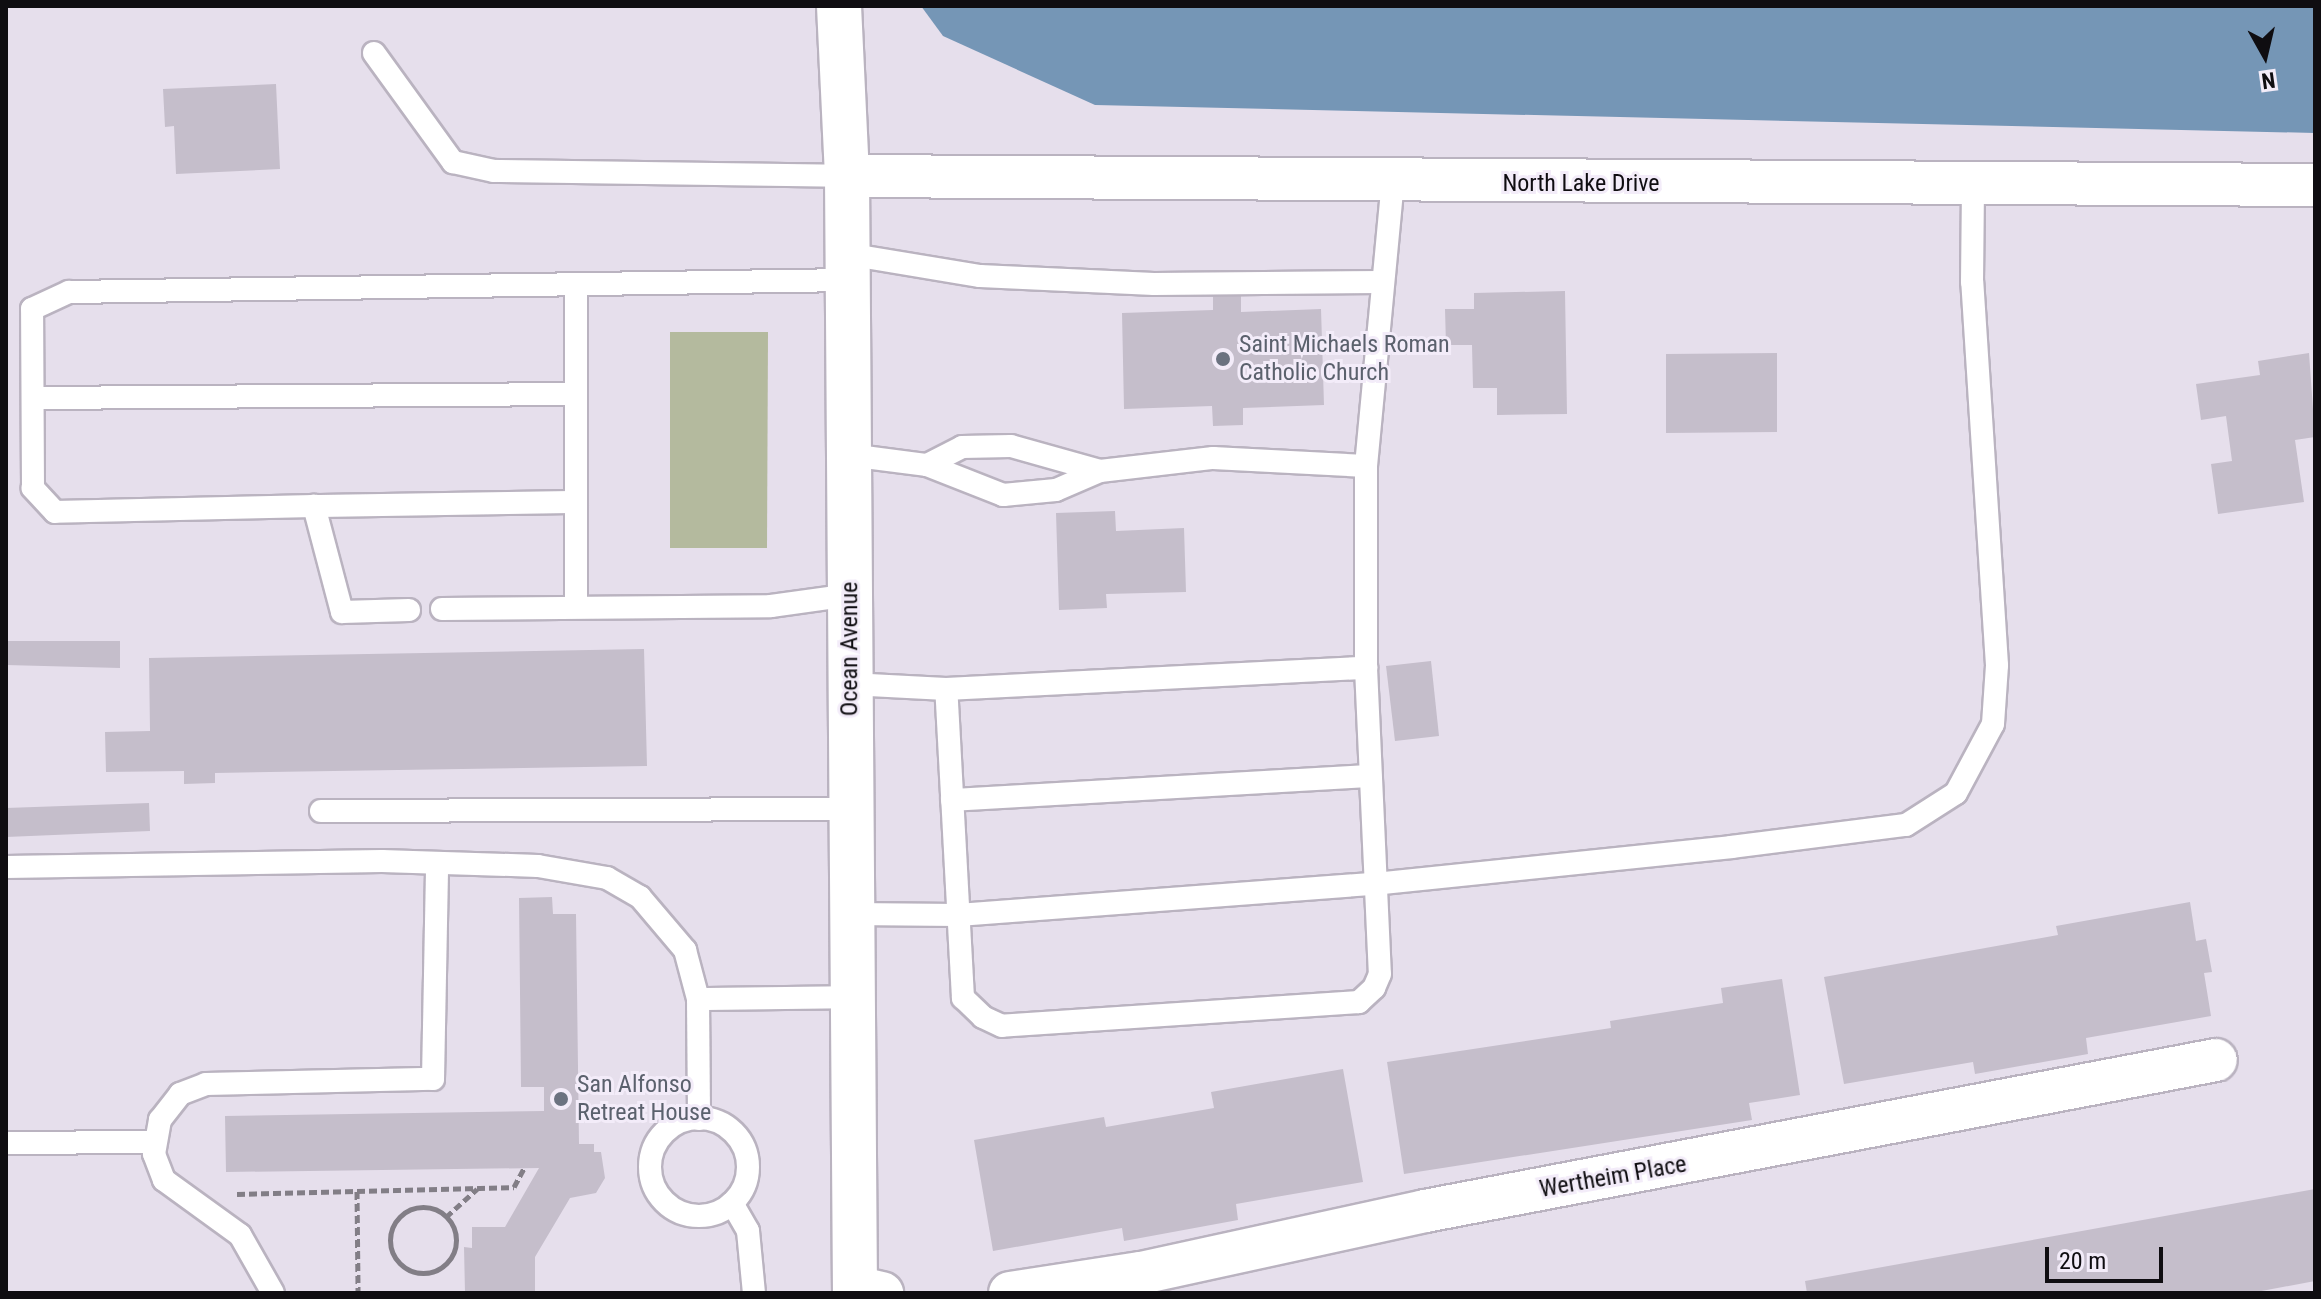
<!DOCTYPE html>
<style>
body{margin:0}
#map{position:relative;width:2321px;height:1299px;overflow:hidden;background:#e6dfec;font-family:"Roboto Condensed",sans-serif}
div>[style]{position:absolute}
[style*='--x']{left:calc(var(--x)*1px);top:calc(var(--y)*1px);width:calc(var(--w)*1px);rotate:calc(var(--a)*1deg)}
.green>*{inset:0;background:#b4ba9e}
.water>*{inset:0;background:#7596b6}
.building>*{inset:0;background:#c5becb}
.path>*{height:5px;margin-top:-2.5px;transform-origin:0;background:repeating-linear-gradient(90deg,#827e86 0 8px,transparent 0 12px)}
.path>.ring{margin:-2.5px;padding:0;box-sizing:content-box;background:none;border:5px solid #827e86;border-radius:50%}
.roads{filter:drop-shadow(2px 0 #bab3c0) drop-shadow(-2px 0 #bab3c0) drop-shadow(0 2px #bab3c0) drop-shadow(0 -2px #bab3c0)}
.service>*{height:22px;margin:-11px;padding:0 11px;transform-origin:11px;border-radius:11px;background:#fff}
.service>.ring{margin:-11px;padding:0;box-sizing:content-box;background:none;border:22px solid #fff;border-radius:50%}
.minor>*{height:42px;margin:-21px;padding:0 21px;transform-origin:21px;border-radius:21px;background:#fff}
.tertiary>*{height:44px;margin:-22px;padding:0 22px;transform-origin:22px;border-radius:22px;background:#fff}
.dots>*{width:22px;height:22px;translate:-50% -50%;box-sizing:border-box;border:4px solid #f3ecf9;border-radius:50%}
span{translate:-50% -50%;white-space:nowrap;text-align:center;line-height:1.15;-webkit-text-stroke:6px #f3ecf9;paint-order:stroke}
.street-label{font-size:24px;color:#0f0d11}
.worship-label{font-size:24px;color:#5b616d}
.left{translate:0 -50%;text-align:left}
.frame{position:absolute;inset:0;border:8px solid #0f0d11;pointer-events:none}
.north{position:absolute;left:2225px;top:16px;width:80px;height:80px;-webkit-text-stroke:6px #f3ecf9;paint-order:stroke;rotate:172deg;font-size:22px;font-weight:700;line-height:32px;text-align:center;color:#0f0d11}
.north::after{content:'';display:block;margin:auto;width:28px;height:36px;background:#0f0d11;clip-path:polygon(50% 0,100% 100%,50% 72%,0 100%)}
.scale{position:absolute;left:2045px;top:1247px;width:118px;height:36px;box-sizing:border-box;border:4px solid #0f0d11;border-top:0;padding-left:10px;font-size:24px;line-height:28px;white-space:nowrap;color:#0f0d11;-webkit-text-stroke:6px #f3ecf9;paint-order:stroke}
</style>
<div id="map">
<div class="green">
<div style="clip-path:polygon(670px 332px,768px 332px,767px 548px,670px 548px)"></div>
</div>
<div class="water">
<div style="clip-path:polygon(921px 6px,2315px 6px,2315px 133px,1095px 105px,943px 36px)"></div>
</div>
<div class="building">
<div style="clip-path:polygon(276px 84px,280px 169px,176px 174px,174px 126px,165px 127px,163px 89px)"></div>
<div style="clip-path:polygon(1565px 291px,1567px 414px,1497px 415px,1497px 388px,1473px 388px,1472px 345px,1446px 345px,1445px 309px,1474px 309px,1474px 293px)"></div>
<div style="clip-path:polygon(1213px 294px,1241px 294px,1241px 312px,1321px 309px,1324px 405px,1243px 408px,1243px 425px,1213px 426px,1212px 406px,1124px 409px,1122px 313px,1213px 310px)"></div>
<div style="clip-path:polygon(1777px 353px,1777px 432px,1666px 433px,1666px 354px)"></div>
<div style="clip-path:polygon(2309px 353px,2315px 437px,2295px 440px,2304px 502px,2218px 514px,2211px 464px,2232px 461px,2226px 416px,2201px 420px,2196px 384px,2260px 375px,2258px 361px)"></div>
<div style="clip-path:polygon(1115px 511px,1116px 531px,1184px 528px,1186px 592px,1106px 594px,1107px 608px,1059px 610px,1056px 513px)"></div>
<div style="clip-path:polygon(6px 641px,120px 641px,120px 668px,6px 665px)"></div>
<div style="clip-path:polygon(644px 649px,647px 766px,215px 773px,215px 783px,184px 784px,184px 771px,106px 772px,105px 732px,150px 731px,149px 658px)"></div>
<div style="clip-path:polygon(1431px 661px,1439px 736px,1395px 741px,1386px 666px)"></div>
<div style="clip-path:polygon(149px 803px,150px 831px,6px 837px,6px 808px)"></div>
<div style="clip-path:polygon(552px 897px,553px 914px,576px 914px,579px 1144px,594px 1144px,594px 1152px,601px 1152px,605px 1178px,596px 1193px,570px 1198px,535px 1257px,535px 1293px,465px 1293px,464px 1247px,472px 1248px,472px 1227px,505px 1227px,539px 1168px,226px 1172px,225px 1116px,544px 1111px,544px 1087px,521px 1087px,519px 898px)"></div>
<div style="clip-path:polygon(2190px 902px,2196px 941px,2206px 939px,2212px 972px,2204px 973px,2211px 1016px,2086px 1038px,2088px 1054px,1975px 1074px,1973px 1062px,1844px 1084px,1824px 977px,2058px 935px,2056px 926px)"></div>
<div style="clip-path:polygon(1782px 979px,1800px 1095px,1749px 1103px,1752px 1120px,1404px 1174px,1387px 1062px,1611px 1028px,1610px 1021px,1723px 1003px,1721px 988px)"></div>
<div style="clip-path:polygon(1343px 1069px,1363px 1182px,1236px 1204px,1238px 1220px,1124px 1241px,1122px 1228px,993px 1251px,974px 1140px,1104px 1117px,1106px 1127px,1214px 1108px,1211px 1092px)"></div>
<div style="clip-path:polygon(2315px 1189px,2315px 1281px,2251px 1293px,1807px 1293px,1805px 1281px)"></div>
</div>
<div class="path">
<div style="--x:357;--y:1191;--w:102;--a:89.4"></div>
<div style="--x:237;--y:1194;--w:277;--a:-1.4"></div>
<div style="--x:514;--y:1187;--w:21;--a:-62"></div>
<div class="ring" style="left:390px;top:1207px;width:61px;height:61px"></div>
<div style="--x:446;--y:1217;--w:42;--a:-42.1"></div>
</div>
<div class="roads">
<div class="service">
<div style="--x:374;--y:53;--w:135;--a:54.1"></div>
<div style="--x:453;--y:162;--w:42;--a:12.4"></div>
<div style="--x:494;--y:171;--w:353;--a:0.8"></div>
<div style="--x:847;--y:254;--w:135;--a:9.4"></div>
<div style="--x:980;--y:276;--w:174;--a:2.6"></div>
<div style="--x:1154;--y:284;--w:229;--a:-0.5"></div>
<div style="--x:576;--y:284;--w:323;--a:90"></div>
<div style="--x:33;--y:398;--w:543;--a:-0.42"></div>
<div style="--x:849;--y:455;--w:79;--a:7.3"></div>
<div style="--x:927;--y:465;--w:39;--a:-27"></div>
<div style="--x:962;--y:447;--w:49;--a:-1.2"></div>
<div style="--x:1011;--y:446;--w:92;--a:15.7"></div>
<div style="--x:1100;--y:471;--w:114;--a:-6.6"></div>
<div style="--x:1213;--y:458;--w:153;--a:3"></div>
<div style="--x:927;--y:465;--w:82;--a:21.5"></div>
<div style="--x:1003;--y:495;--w:53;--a:-5.4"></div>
<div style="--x:1056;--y:490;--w:48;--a:-23.4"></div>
<div style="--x:314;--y:506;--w:262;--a:-0.9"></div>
<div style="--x:442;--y:609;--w:329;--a:-0.5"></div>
<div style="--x:771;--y:606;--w:80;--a:-7.9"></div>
<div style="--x:409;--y:610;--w:67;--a:178.3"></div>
<div style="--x:342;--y:612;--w:110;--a:-104.8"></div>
<div style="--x:314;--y:506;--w:259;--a:178.7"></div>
<div style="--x:55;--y:512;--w:33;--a:-133"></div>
<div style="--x:33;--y:488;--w:179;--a:-90.3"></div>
<div style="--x:32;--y:309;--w:41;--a:-24.7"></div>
<div style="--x:69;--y:292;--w:778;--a:-0.88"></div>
<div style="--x:1366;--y:668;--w:202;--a:-90"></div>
<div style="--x:1366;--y:466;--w:284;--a:-84.6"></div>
<div style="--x:850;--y:684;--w:96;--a:3"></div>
<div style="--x:946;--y:689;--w:421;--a:-2.9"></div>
<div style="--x:1366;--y:668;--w:306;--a:87.4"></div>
<div style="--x:1380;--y:974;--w:15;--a:113"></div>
<div style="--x:1374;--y:988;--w:21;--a:137"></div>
<div style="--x:1359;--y:1002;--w:358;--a:176.2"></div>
<div style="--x:1002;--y:1026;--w:21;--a:-155"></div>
<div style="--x:983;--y:1017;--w:28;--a:-136"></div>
<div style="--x:963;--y:998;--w:309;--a:-93.1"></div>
<div style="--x:952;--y:800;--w:419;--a:-3.3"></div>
<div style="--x:321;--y:811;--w:530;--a:-0.22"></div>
<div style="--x:6;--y:867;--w:376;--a:-0.9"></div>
<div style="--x:382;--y:861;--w:156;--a:1.8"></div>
<div style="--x:538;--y:866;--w:70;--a:9.9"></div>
<div style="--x:607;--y:878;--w:38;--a:30"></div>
<div style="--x:640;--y:897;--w:70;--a:49.7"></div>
<div style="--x:685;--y:950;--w:51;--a:75.1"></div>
<div style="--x:698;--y:999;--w:120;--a:89.5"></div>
<div style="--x:852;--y:914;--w:106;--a:0.5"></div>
<div style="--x:958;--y:915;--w:417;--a:-4.3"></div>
<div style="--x:1374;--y:884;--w:359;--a:-5.9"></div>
<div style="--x:1731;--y:847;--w:176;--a:-7.2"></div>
<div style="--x:1906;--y:825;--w:59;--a:-32.6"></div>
<div style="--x:1956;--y:793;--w:78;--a:-61.8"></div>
<div style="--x:1993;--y:724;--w:59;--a:-86.1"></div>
<div style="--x:1997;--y:665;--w:384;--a:-93.7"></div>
<div style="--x:1972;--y:282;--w:97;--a:-89.4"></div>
<div style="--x:698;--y:999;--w:155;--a:-0.7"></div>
<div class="ring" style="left:650px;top:1118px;width:76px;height:76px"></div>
<div style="--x:6;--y:1143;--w:148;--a:-0.4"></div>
<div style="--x:732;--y:1203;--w:32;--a:60"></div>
<div style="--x:748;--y:1231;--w:62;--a:84.5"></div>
<div style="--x:273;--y:1293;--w:67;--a:-119.6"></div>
<div style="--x:240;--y:1235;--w:94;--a:-144.1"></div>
<div style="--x:164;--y:1180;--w:28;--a:-111"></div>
<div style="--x:154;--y:1154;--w:35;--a:-80"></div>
<div style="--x:160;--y:1120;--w:33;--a:-52"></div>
<div style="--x:180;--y:1094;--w:28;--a:-21"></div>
<div style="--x:206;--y:1084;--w:227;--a:-1.3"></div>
<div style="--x:433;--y:1079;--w:214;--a:-88.9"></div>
</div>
<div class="minor">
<div style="--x:847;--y:176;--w:1468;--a:0.35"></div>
<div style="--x:855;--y:1287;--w:28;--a:13"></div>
<div style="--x:1010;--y:1293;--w:133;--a:-8.7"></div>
<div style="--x:1141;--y:1273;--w:291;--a:-12.3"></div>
<div style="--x:1425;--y:1211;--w:805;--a:-10.81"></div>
</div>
<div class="tertiary">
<div style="--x:839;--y:6;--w:170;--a:87.3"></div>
<div style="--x:847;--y:176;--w:1117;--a:89.59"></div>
</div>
</div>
<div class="dots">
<div style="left:1223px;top:359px;background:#6b7280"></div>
<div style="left:561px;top:1099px;background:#6b7280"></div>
</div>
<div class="street-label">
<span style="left:1581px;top:184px">North Lake Drive</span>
<span style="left:850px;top:649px;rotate:-90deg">Ocean Avenue</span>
<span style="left:1613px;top:1177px;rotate:-10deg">Wertheim Place</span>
</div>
<div class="worship-label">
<span class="left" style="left:1239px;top:359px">Saint Michaels Roman<br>Catholic Church</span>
<span class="left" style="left:577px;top:1099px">San Alfonso<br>Retreat House</span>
</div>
<div class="frame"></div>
<div class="north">N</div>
<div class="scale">20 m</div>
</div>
